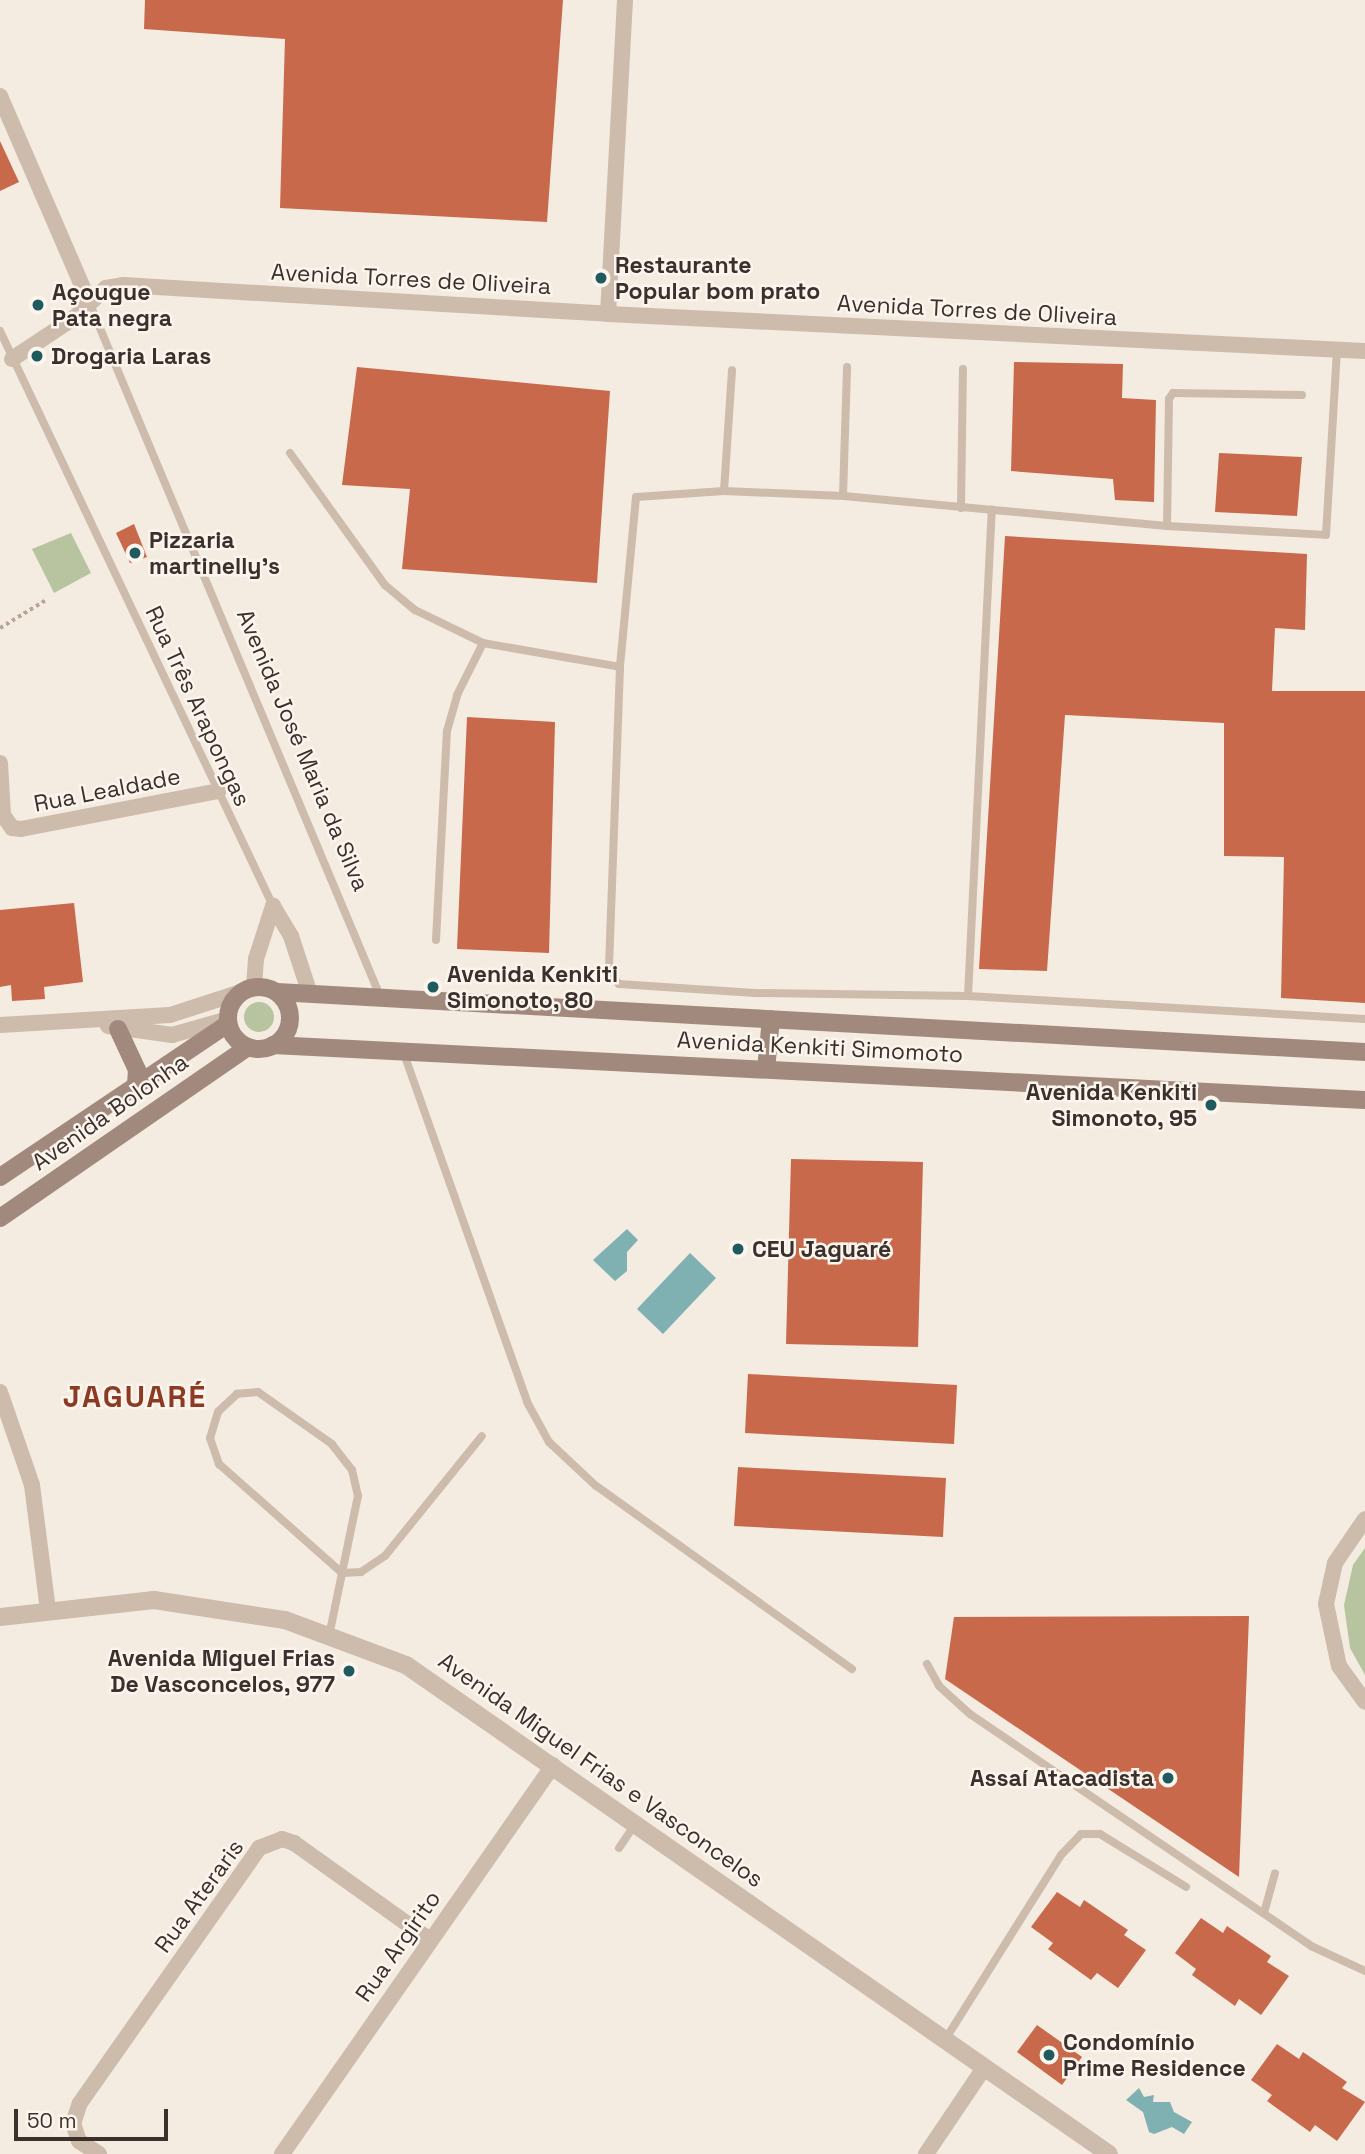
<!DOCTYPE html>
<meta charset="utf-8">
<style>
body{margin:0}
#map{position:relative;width:1365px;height:2154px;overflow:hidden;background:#f4ebe1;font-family:"Space Grotesk",sans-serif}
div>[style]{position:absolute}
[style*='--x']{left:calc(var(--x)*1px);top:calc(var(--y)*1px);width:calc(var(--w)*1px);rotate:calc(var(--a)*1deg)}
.green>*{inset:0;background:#b8c4a0}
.round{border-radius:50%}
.water>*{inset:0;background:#7fb0b2}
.building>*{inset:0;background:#c8694b}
.path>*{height:3.5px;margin-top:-1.75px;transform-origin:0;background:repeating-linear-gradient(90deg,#b9a596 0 3.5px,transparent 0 7px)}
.service>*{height:8px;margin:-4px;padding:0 4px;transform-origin:4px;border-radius:4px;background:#cdbbac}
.minor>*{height:16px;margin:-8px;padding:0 8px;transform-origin:8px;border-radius:8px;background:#cdbbac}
.tertiary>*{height:18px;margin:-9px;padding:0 9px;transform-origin:9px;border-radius:9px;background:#cdbbac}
.secondary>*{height:18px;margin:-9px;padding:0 9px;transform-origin:9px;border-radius:9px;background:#a18a7d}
.secondary>.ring{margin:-9px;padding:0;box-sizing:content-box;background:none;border:18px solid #a18a7d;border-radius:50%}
.dots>*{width:19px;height:19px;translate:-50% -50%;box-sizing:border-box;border:4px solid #fbf5ee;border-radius:50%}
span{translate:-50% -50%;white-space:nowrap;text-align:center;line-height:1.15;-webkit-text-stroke:5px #fbf5ee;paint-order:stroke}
.poi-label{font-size:23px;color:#3b302b;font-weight:700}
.left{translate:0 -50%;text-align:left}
.right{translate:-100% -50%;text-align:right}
.street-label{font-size:23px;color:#3b302b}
.district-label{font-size:30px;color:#8c3b22;font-weight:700;letter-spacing:2px}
.scale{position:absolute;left:14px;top:2109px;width:154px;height:32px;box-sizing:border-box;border:4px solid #3b302b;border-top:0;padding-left:9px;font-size:21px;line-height:24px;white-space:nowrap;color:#3b302b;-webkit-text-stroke:5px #fbf5ee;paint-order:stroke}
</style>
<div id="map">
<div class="green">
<div style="clip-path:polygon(71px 533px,91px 573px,54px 593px,32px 549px)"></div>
<div class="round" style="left:244px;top:1002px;width:30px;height:30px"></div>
<div style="clip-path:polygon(1365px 1548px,1365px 1675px,1350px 1648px,1344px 1605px,1353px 1565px)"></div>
</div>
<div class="water">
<div style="clip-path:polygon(627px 1229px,638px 1240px,627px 1252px,627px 1271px,615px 1281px,593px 1260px)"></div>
<div style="clip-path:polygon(690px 1253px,716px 1278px,663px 1334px,637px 1309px)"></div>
<div style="clip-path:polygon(1139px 2088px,1144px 2097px,1154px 2095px,1153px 2102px,1170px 2102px,1174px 2112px,1192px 2122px,1184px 2134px,1172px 2127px,1154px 2134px,1149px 2132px,1143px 2112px,1126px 2100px)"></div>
</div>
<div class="building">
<div style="clip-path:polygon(145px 0,563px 0,547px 222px,280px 208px,285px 39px,144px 29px)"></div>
<div style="clip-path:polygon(0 141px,19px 182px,0 191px)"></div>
<div style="clip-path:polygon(1014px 362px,1123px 364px,1122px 398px,1156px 400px,1154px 502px,1115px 500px,1113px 479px,1011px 471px)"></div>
<div style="clip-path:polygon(357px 367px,610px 391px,597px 583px,402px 569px,410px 489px,342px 485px)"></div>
<div style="clip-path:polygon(1219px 453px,1302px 457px,1297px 516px,1215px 512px)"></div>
<div style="clip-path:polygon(134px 524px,147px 557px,130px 563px,116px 533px)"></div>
<div style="clip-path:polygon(1005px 536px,1307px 554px,1305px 630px,1275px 628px,1272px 691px,1365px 691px,1365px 1003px,1281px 998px,1284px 857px,1224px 856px,1224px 723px,1065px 715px,1047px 971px,979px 969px)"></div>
<div style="clip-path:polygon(467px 717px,555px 722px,549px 953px,457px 949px)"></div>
<div style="clip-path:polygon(74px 903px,83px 982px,44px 987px,45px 999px,12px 1001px,11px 985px,0 987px,0 910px)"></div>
<div style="clip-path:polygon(791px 1159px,923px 1162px,918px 1347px,786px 1344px)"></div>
<div style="clip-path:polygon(748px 1374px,957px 1385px,954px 1444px,745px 1433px)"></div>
<div style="clip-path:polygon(738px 1467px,946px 1478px,943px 1537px,734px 1526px)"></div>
<div style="clip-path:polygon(1249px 1616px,1239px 1877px,945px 1679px,954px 1617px)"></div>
<div style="clip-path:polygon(1057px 1892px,1080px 1907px,1084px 1900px,1128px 1930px,1124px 1935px,1146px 1950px,1118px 1988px,1097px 1973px,1091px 1980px,1048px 1949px,1053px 1943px,1031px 1927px)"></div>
<div style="clip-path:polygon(1201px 1918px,1223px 1933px,1227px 1926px,1271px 1956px,1267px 1962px,1289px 1976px,1261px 2015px,1239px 1999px,1235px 2006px,1192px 1975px,1196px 1969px,1175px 1953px)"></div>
<div style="clip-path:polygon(1037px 2025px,1082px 2057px,1062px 2085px,1017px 2052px)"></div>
<div style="clip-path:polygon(1277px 2044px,1299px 2059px,1303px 2052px,1347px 2082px,1342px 2088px,1365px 2102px,1337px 2141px,1315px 2125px,1310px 2132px,1267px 2101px,1272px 2095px,1251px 2080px)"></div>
</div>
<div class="path">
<div style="--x:0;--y:628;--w:54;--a:-31.3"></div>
</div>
<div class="service">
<div style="--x:89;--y:302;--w:753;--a:67.25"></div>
<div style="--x:0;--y:331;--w:637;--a:64.6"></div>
<div style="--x:1302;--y:395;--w:129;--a:-179.1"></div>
<div style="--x:1173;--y:393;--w:7;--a:124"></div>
<div style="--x:1169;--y:399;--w:127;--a:90.9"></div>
<div style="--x:1167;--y:526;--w:159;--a:3.2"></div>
<div style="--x:1326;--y:535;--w:185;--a:-86.6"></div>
<div style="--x:290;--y:453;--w:163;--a:54.3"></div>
<div style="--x:385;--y:585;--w:39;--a:40"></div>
<div style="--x:415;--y:610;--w:76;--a:25.9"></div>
<div style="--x:483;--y:643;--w:139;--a:9.9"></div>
<div style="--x:724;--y:491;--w:121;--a:-86.2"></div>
<div style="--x:843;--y:496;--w:129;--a:-88.2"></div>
<div style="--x:961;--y:508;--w:139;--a:-89.2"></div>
<div style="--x:1167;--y:526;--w:325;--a:-174.7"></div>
<div style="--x:843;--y:496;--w:119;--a:-177.6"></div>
<div style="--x:724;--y:491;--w:88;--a:176.1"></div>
<div style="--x:636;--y:497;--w:171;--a:95.4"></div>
<div style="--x:620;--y:667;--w:307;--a:92.1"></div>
<div style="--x:609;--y:974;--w:14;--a:45"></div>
<div style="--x:619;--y:984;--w:136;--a:3.8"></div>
<div style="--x:755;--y:993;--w:213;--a:0.8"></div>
<div style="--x:968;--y:996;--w:398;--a:3.3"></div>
<div style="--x:436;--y:940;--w:209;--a:-87"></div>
<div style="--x:447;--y:731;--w:37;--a:-74"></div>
<div style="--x:457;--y:695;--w:58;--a:-63.4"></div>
<div style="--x:968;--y:996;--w:487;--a:-87.2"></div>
<div style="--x:403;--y:1051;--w:372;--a:70.5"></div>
<div style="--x:527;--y:1402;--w:46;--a:61.2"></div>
<div style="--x:549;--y:1442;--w:63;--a:43.1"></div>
<div style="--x:595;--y:1485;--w:316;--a:35.6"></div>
<div style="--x:329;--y:1636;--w:64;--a:-78.3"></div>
<div style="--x:342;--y:1573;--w:79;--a:-78.3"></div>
<div style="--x:358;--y:1496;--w:27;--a:-103"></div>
<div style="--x:352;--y:1470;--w:33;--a:-128"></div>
<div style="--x:332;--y:1444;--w:90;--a:-144.9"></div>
<div style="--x:258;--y:1392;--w:21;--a:175"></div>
<div style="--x:237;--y:1394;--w:26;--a:137"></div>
<div style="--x:218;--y:1412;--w:27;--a:107"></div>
<div style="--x:210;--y:1438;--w:28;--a:71"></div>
<div style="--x:219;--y:1464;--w:164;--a:41.5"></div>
<div style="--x:342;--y:1573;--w:19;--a:-3"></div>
<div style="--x:361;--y:1572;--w:29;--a:-34"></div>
<div style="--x:385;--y:1556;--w:154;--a:-51.1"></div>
<div style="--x:927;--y:1664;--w:25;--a:61"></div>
<div style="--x:939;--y:1686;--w:42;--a:42.1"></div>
<div style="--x:970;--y:1714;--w:412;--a:34.2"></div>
<div style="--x:1311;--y:1946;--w:60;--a:24.8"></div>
<div style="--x:619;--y:1848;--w:30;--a:-56"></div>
<div style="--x:1264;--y:1913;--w:41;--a:-74.6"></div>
<div style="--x:945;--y:2040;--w:218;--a:-57.9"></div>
<div style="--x:1061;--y:1855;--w:29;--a:-46"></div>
<div style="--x:1081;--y:1834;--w:19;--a:0"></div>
<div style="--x:1100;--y:1834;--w:101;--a:31.6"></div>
</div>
<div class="minor">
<div style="--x:0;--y:96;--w:224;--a:66.6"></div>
<div style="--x:608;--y:314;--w:314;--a:-86.9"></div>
<div style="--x:12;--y:359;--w:74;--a:-33.5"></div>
<div style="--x:74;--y:318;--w:44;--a:-43.2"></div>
<div style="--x:106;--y:288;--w:17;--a:-10"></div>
<div style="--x:123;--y:285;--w:486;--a:3.4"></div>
<div style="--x:608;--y:314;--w:758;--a:2.8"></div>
<div style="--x:0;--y:763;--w:52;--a:86.7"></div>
<div style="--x:3;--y:815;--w:16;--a:55"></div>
<div style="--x:12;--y:828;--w:9;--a:6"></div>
<div style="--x:21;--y:829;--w:201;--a:-10.9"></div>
<div style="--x:273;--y:906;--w:35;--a:59"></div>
<div style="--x:291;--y:936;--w:61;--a:71.9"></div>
<div style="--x:254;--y:987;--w:28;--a:-86"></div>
<div style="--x:256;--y:959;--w:56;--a:-72.2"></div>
<div style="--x:0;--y:1025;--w:170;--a:-3.4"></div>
<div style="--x:170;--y:1015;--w:75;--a:-17.9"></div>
<div style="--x:108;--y:1026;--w:65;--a:8"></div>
<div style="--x:172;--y:1035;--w:58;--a:-15.9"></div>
<div style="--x:0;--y:1392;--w:98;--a:71"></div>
<div style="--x:32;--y:1485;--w:126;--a:82.7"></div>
<div style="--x:1365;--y:1519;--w:53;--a:124.3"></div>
<div style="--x:1335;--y:1563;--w:42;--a:102.4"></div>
<div style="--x:1326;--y:1604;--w:63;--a:78.2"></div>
<div style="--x:1339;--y:1666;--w:44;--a:54.2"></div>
<div style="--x:99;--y:2154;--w:24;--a:-147"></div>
<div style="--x:79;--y:2141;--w:18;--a:-109"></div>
<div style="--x:73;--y:2124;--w:22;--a:-72"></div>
<div style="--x:80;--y:2103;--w:312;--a:-54.9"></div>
<div style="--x:259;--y:1848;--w:25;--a:-21"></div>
<div style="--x:282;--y:1839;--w:13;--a:18"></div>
<div style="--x:294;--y:1843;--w:167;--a:35.5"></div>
<div style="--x:282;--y:2154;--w:474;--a:-55.1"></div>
<div style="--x:926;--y:2154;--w:104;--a:-56"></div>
</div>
<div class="tertiary">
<div style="--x:0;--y:1617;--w:155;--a:-6.3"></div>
<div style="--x:154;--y:1600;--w:133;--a:8.7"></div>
<div style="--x:285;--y:1620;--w:129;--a:20.4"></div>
<div style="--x:406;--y:1665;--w:856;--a:34.82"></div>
</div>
<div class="secondary">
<div class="ring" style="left:228px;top:987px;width:44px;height:44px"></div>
<div style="--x:277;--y:992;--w:1090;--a:3.16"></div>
<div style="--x:118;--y:1029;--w:45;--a:65.1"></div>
<div style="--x:137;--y:1070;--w:13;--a:94"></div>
<div style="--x:273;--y:1045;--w:1093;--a:2.88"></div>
<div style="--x:766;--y:1069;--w:50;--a:-84.3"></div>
<div style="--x:0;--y:1177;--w:275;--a:-33.9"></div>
<div style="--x:0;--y:1218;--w:301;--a:-34.6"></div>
</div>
<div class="dots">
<div style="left:601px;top:278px;background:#1f5a5e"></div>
<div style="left:38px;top:305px;background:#1f5a5e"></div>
<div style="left:37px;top:356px;background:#1f5a5e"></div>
<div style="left:135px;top:553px;background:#1f5a5e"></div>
<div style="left:433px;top:987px;background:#1f5a5e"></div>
<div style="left:1211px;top:1105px;background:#1f5a5e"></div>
<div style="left:738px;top:1249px;background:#1f5a5e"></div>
<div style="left:349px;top:1671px;background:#1f5a5e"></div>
<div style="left:1168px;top:1778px;background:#1f5a5e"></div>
<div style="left:1049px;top:2055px;background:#1f5a5e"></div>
</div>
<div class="poi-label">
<span class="left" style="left:615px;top:278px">Restaurante<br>Popular bom prato</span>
<span class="left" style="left:52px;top:305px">Açougue<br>Pata negra</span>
<span class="left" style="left:51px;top:356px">Drogaria Laras</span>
<span class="left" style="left:149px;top:553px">Pizzaria<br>martinelly's</span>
<span class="left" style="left:447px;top:987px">Avenida Kenkiti<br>Simonoto, 80</span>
<span class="right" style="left:1197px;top:1105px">Avenida Kenkiti<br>Simonoto, 95</span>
<span class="left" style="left:752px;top:1249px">CEU Jaguaré</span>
<span class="right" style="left:335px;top:1671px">Avenida Miguel Frias<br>De Vasconcelos, 977</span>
<span class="right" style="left:1154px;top:1778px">Assaí Atacadista</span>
<span class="left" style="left:1063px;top:2055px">Condomínio<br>Prime Residence</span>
</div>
<div class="street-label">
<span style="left:411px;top:279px;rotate:3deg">Avenida Torres de Oliveira</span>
<span style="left:977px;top:310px;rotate:3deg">Avenida Torres de Oliveira</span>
<span style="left:198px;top:706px;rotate:65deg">Rua Três Arapongas</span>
<span style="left:303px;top:750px;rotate:67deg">Avenida José Maria da Silva</span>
<span style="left:107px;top:790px;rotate:-11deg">Rua Lealdade</span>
<span style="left:820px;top:1047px;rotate:3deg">Avenida Kenkiti Simomoto</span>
<span style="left:110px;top:1112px;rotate:-35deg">Avenida Bolonha</span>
<span style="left:601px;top:1770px;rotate:35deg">Avenida Miguel Frias e Vasconcelos</span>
<span style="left:199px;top:1896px;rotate:-54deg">Rua Ateraris</span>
<span style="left:398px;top:1946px;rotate:-55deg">Rua Argirito</span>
</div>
<div class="district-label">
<span style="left:135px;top:1397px">JAGUARÉ</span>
</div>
<div class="scale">50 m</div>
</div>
